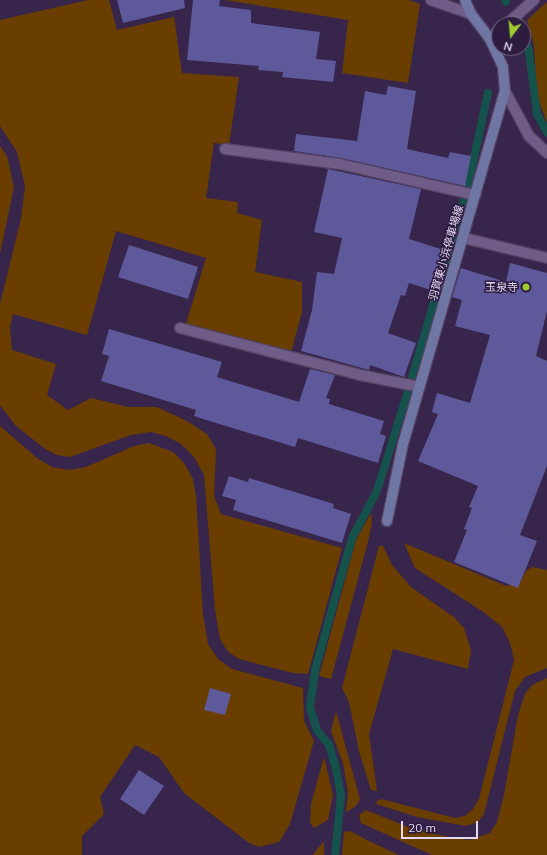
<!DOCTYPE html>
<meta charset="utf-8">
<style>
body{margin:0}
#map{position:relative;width:547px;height:855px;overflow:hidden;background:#37254b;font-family:Mulish,"Noto Sans JP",sans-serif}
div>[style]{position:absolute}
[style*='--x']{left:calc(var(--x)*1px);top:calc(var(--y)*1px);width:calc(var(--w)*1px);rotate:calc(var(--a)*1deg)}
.green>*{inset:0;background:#6a3d00}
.stream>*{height:8px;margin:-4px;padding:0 4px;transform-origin:4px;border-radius:4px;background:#16524c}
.building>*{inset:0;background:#5d599a}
.roads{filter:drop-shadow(1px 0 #524162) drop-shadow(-1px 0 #524162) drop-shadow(0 1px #524162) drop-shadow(0 -1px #524162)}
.service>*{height:10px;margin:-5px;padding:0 5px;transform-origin:5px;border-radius:5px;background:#6f5c87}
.minor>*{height:10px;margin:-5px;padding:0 5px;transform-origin:5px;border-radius:5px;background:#6f5c87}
.secondary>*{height:10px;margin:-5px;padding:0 5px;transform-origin:5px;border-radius:5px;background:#7076a4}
.dots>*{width:11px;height:11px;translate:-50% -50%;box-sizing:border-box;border:2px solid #2d1b40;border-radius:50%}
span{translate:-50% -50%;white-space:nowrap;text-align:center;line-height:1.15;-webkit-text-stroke:3px #2d1b40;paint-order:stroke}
.street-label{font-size:11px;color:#e3d9f2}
.poi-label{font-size:11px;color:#e3d9f2}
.right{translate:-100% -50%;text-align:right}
.north{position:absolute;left:491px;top:16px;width:40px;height:40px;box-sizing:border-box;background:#2d1b40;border:1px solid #766787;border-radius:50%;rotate:196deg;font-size:11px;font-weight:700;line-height:16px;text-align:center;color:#e3d9f2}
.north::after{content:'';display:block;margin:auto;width:14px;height:18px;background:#9eca2e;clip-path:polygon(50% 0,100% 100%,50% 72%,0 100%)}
.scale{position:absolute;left:401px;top:821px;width:77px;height:18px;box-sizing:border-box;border:2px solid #e3d9f2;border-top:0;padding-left:5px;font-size:12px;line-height:14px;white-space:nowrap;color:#e3d9f2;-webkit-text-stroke:3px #2d1b40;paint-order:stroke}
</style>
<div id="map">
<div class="green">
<div style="clip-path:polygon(88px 0,109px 0,117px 30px,174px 17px,182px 73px,239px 77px,229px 145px,214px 143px,206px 198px,238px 202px,237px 213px,262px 220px,255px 272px,302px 282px,302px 312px,291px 353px,186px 324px,206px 258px,116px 231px,87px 335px,13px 314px,10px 328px,12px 350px,56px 364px,47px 395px,68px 410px,91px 398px,128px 407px,157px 407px,187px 421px,207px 434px,216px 449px,214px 496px,221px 514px,342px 548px,308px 674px,293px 673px,239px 659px,228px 652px,220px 639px,215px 610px,204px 475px,194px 457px,181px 444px,166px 436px,151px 432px,131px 435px,70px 457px,57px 455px,45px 449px,15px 425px,0 405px,0 304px,21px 219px,25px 186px,17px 152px,0 126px,0 20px)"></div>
<div style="clip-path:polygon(225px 0,409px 0,420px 4px,408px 83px,342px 73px,348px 20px)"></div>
<div style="clip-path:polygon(547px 2px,547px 123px,537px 96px,534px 45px,527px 20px)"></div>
<div style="clip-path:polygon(0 146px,7px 156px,14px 187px,0 254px)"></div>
<div style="clip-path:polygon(0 426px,37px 458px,52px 467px,69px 470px,86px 467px,134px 446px,149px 443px,173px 452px,184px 463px,193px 479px,196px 496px,203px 614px,208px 644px,218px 659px,232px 669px,303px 688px,304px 721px,314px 741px,290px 824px,279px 842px,259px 847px,249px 843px,184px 793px,159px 757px,135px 745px,100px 797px,104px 814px,82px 836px,82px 855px,0 855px)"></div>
<div style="clip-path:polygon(371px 513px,372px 523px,368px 542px,331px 679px,319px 676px,356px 540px)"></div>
<div style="clip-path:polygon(404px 543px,506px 586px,520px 583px,526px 571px,532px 567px,547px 570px,547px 668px,525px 677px,515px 691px,484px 814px,478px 822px,466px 826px,417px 817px,376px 804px,377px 801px,381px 799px,455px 818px,465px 816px,473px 809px,479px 799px,514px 660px,510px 643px,502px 627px,482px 611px,415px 568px)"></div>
<div style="clip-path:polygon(379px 546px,383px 546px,392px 565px,411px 587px,455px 618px,464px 628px,471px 650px,468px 669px,393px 649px,369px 734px,377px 791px,371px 790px,359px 751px,349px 702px,342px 688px)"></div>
<div style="clip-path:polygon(547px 678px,547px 855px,432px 855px,361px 823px,359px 815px,366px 810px,411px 828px,453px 838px,470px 840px,490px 833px,497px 822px,504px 795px,518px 715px,525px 694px,532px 685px)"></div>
<div style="clip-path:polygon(336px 711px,360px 799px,356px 806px,346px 812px,348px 792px,343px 763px,331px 731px)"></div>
<div style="clip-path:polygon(324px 757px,333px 795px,328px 820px,314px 828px,310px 822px,311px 804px)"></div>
<div style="clip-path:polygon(350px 831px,367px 840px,399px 855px,342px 855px,344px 832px)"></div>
<div style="clip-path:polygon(324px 841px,324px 855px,313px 855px,314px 853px)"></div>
</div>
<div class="stream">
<div style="--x:505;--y:0;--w:2;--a:63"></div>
<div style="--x:525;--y:38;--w:15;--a:74"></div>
<div style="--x:529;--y:52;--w:63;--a:82.6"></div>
<div style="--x:537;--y:114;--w:21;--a:61"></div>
<div style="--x:468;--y:186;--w:95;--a:-77.9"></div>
<div style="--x:412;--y:377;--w:188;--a:-73.6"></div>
<div style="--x:335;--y:855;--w:59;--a:-84.2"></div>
<div style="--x:341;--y:796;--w:28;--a:-100"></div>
<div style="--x:336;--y:768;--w:24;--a:-107"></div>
<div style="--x:329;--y:745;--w:19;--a:-129"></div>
<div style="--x:317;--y:730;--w:24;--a:-107"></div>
<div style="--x:310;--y:707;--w:37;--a:-82"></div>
<div style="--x:315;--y:670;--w:137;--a:-74.3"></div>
<div style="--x:352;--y:538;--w:53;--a:-62"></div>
<div style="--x:377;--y:491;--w:102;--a:-72.8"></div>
</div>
<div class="building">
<div style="clip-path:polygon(117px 0,184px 0,185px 8px,123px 23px)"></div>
<div style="clip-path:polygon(193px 0,220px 0,219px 6px,251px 10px,251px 23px,320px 32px,316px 59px,336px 61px,333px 82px,282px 77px,283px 72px,258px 70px,259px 66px,187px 60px)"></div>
<div style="clip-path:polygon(388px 86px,416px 91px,407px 149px,448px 158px,450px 152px,471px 156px,465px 186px,341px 158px,294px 151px,296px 134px,357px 141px,365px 91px,386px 95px)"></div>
<div style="clip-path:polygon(328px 169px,421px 189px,409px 239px,447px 251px,443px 262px,448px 264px,440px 293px,409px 283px,405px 296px,401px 295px,388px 333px,416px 343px,404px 377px,370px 365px,369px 370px,301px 351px,312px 310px,317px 272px,334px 274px,342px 238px,314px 232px)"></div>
<div style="clip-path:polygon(129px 245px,198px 267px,188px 299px,118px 277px)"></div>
<div style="clip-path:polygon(510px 263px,547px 273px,547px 311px,536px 356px,547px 361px,547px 466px,520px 535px,537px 541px,518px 588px,454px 562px,467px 530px,464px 529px,472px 508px,469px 507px,478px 486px,418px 461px,438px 414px,432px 412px,437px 393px,470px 403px,490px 335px,455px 326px,462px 300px,452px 297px,461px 268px,506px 282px)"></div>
<div style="clip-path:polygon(109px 329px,222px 362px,217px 377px,299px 402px,310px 369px,335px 375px,326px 398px,330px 399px,329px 404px,384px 421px,380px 434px,386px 436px,378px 463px,298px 438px,295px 447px,203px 419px,194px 416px,196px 410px,101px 381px,109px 356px,102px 354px)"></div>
<div style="clip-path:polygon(229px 476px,248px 482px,249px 478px,334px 504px,333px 508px,351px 514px,342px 543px,233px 510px,236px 500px,222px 496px)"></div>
<div style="clip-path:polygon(210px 688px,231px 694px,225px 715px,204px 710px)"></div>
<div style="clip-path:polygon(139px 770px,164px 786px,144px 815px,120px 799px)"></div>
</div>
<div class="roads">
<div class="service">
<div style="--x:505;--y:91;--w:51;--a:61.9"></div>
<div style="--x:529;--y:136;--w:25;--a:43"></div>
<div style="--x:225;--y:149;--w:116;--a:7.4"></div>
<div style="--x:340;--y:164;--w:139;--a:12.9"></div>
<div style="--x:464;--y:238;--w:85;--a:13.5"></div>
<div style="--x:180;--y:328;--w:186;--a:14.6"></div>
<div style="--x:360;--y:375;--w:61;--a:11.3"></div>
</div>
<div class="minor">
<div style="--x:431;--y:0;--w:42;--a:19.3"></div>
<div style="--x:507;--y:24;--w:36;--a:-42"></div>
<div style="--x:490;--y:39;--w:12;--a:-42"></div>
</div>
<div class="secondary">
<div style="--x:387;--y:521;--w:79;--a:-78.3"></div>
<div style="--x:403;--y:444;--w:367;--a:-73.9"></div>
<div style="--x:505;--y:91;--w:24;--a:-95"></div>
<div style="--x:503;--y:67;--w:31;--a:-115"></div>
<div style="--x:490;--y:39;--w:31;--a:-127"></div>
<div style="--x:471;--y:14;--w:15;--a:-113"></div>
</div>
</div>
<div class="dots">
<div style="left:526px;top:287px;background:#9eca2e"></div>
</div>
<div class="street-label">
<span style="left:446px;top:253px;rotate:-74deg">羽賀東小浜停車場線</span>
</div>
<div class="poi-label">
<span class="right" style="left:518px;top:287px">玉泉寺</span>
</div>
<div class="north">N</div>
<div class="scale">20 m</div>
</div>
